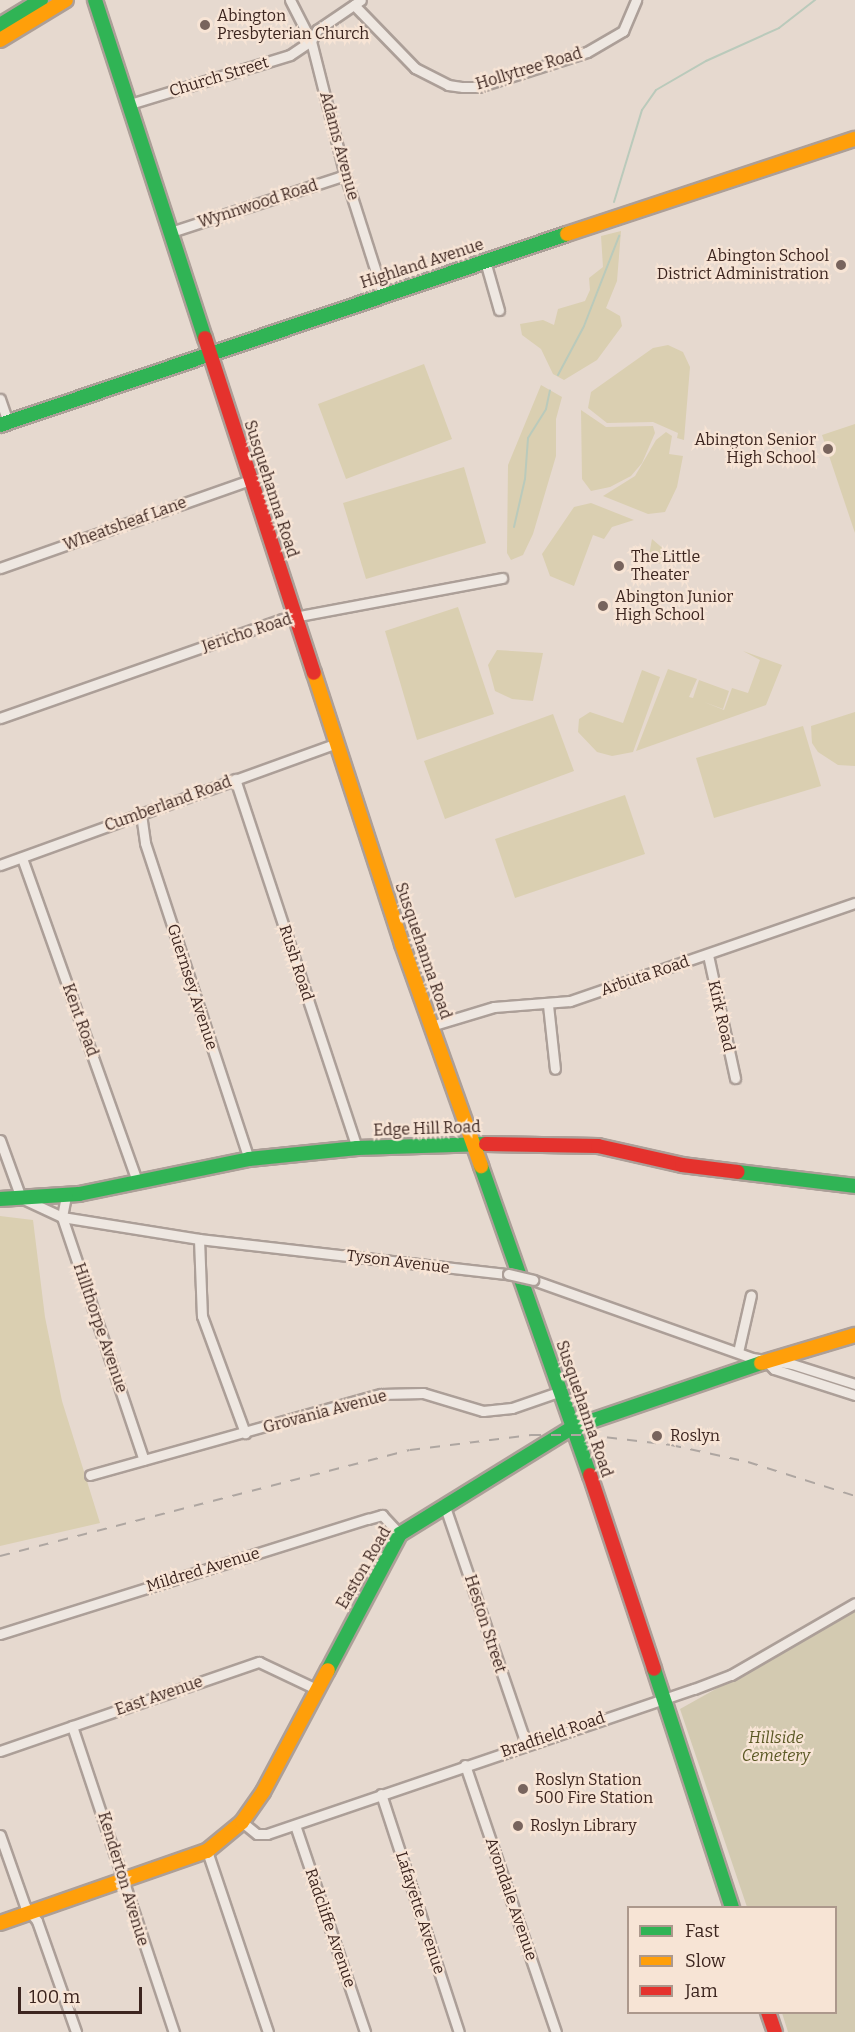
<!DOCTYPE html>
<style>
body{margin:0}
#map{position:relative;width:855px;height:2032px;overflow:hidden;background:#e6d9cf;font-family:Bitter,serif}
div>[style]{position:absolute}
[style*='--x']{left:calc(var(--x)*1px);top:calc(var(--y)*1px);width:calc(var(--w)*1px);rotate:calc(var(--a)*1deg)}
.green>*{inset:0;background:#dacfb1}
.cemetery>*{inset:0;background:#d3cab1}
.stream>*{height:2px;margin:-1px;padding:0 1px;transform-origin:1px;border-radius:1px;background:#bacabb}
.roads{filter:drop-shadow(2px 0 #ac9f98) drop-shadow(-2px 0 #ac9f98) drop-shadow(0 2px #ac9f98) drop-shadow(0 -2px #ac9f98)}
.street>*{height:9px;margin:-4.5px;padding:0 4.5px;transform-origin:4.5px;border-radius:4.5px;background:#eee7e1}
.fast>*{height:14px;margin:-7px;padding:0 7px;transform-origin:7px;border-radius:7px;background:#30b455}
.slow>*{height:14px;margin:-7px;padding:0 7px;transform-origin:7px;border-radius:7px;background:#ff9f0a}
.jam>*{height:14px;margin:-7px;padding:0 7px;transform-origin:7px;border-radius:7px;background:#e5322d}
.rail>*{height:2px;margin-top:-1px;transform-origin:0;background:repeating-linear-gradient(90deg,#aea6a1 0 10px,transparent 0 20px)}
.bridges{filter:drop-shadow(2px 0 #ac9f98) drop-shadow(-2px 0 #ac9f98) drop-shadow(0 2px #ac9f98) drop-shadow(0 -2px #ac9f98)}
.street-bridge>*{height:9px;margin:-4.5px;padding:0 4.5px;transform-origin:4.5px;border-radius:4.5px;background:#eee7e1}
.dots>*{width:16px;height:16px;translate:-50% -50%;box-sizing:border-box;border:3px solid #f7e4d5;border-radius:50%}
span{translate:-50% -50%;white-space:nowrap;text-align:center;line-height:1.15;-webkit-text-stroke:4.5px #f7e4d5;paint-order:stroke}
.poi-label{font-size:16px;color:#3c251f}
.left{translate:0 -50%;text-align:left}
.right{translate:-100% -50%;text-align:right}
.street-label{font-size:16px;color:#3c251f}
.park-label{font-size:16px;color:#5a5824;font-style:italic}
.legend{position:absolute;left:627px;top:1906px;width:210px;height:108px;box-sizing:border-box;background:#f7e4d5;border:2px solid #ac988c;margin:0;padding:8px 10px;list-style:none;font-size:18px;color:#3c251f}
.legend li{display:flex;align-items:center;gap:12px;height:30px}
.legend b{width:30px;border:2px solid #ac988c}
.scale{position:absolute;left:18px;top:1987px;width:124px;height:27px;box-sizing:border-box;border:3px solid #3c251f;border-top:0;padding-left:8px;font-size:18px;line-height:21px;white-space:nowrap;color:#3c251f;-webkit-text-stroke:4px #f7e4d5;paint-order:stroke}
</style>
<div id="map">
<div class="green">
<div style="clip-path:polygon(621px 231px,617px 281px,606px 308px,620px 316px,622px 326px,597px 360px,564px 380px,553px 374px,541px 349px,522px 335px,520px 324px,543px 320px,554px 325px,558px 309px,585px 301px,590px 290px,589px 278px,603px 267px,601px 236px)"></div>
<div style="clip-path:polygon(668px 345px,683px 352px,690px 367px,684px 440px,677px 438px,678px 433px,653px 422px,607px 423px,588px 408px,591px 392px,653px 348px)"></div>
<div style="clip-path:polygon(424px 364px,452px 439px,346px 479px,318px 404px)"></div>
<div style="clip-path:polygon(541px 385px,562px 397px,556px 419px,556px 456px,533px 534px,523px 555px,511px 560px,507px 553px,508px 465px)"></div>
<div style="clip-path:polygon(581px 410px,606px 427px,653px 426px,655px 433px,642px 463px,631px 476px,610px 487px,591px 491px,582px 479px)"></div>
<div style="clip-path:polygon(855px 424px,855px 533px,822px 435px)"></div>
<div style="clip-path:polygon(666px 432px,672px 436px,669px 454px,683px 456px,677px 487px,665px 512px,648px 514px,603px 496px,635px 476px,656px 440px)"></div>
<div style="clip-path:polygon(464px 467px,486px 543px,366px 579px,343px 503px)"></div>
<div style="clip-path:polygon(591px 503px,634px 520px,612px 527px,604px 539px,593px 535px,574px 586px,550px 576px,542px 554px,574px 507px)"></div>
<div style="clip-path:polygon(652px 539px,667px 552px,662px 564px,648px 561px)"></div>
<div style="clip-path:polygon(458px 607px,494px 714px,417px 740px,385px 631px)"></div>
<div style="clip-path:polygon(497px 650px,543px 653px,533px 701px,512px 699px,495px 691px,488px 665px)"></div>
<div style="clip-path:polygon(743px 651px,782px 665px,766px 705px,636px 751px,668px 669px,697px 679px,689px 697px,693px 698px,699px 680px,729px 691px,723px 709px,704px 702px,724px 710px,732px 688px,748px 693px,760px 660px)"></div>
<div style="clip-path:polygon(642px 670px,660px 677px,633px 752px,612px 756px,597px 752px,578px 732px,579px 719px,590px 712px,623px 723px)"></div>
<div style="clip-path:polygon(855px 712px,855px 766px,838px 765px,818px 752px,812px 743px,811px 726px)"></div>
<div style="clip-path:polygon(553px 714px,574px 771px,445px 819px,424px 761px)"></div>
<div style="clip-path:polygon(803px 726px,821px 786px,714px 818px,696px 758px)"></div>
<div style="clip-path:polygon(625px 795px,645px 854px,515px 898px,495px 839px)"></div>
<div style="clip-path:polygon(0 1216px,33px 1220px,45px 1317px,62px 1401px,100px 1523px,0 1546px)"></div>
</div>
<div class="cemetery">
<div style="clip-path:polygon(855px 1611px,855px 2032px,788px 2032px,782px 2013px,836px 2012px,836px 1908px,747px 1907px,680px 1709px)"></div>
</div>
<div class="stream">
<div style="--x:614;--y:202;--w:96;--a:-73.1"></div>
<div style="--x:642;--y:110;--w:24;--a:-55"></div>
<div style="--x:656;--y:90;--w:58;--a:-30.1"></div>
<div style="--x:706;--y:61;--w:80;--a:-24.3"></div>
<div style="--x:779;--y:28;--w:46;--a:-37.9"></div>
<div style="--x:558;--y:375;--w:55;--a:-62"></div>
<div style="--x:584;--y:326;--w:97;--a:-68.7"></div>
<div style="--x:514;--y:527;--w:49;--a:-77.1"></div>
<div style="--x:525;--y:479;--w:41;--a:-85.8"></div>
<div style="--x:528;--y:438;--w:34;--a:-58"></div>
<div style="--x:546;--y:409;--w:19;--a:-78"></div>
</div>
<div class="roads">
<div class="street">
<div style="--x:290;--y:0;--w:46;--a:62.9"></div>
<div style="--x:311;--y:41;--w:138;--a:75.8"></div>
<div style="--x:345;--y:175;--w:125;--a:72.3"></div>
<div style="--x:354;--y:5;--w:88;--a:45.9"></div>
<div style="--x:415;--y:68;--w:37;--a:27"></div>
<div style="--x:448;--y:85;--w:15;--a:8"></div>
<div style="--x:463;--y:87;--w:15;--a:0"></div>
<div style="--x:478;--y:87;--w:114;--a:-17.8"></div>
<div style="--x:587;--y:52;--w:42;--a:-30.3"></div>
<div style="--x:623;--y:31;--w:34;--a:-67"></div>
<div style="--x:130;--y:104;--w:167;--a:-17"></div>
<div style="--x:290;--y:55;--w:25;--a:-34"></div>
<div style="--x:311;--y:41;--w:13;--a:-61"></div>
<div style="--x:317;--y:30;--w:53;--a:-34.3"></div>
<div style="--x:171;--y:232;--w:183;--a:-18.1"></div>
<div style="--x:485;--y:261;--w:51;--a:74.1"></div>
<div style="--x:0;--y:399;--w:24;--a:71"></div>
<div style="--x:0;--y:568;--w:265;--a:-19.4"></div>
<div style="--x:0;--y:718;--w:300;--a:-19.3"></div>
<div style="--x:283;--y:619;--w:223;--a:-10.6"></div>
<div style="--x:235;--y:779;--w:389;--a:71.7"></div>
<div style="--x:141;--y:814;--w:29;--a:82"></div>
<div style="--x:145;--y:843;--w:333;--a:71.8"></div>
<div style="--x:22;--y:858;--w:345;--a:70.4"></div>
<div style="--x:0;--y:865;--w:358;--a:-19.9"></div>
<div style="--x:708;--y:955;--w:126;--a:77.6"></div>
<div style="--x:548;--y:1005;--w:64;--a:83.8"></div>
<div style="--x:431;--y:1026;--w:66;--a:-16.8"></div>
<div style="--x:494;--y:1007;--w:76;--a:-4.5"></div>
<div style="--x:570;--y:1001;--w:301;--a:-19"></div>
<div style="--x:0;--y:1140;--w:62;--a:70.1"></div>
<div style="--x:21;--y:1198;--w:45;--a:24.9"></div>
<div style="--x:62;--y:1217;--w:139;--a:9.1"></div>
<div style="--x:199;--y:1239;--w:311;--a:6.5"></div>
<div style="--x:66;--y:1196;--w:21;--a:101"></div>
<div style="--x:62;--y:1217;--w:256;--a:71.4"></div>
<div style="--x:199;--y:1239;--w:77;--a:87.8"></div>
<div style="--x:202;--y:1316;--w:125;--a:69.8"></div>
<div style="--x:533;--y:1280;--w:232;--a:19.6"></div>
<div style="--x:752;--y:1358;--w:40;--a:8.5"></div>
<div style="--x:792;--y:1364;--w:66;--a:17.6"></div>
<div style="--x:738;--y:1352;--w:58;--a:-77.2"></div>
<div style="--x:767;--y:1362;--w:10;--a:45"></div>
<div style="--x:774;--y:1369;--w:85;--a:17.8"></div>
<div style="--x:90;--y:1475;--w:302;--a:-15.6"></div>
<div style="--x:381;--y:1394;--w:42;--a:-1.4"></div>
<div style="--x:423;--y:1393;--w:63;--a:16.7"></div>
<div style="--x:483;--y:1411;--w:29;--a:-6"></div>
<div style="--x:512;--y:1408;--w:52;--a:-19.1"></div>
<div style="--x:444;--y:1504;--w:254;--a:71.1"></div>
<div style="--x:0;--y:1634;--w:386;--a:-17.4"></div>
<div style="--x:368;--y:1519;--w:15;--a:-16"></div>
<div style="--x:382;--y:1515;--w:26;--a:47"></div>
<div style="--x:72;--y:1726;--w:323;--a:71.6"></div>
<div style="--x:0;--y:1751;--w:274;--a:-19"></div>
<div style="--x:259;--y:1662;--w:63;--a:25.3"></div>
<div style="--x:465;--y:1765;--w:282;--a:71.2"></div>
<div style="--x:381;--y:1794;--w:250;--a:71.9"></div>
<div style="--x:242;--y:1822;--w:19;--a:39"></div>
<div style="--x:257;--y:1834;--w:10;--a:0"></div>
<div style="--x:267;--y:1834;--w:451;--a:-18.8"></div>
<div style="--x:694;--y:1689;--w:40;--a:-21"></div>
<div style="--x:731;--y:1675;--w:143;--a:-30.1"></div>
<div style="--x:295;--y:1825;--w:219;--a:71.3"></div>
<div style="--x:0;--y:1835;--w:75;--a:70.6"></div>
<div style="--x:25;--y:1906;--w:19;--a:51"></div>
<div style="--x:37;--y:1921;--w:118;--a:70.6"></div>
<div style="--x:207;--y:1851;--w:191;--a:71.4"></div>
</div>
<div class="fast">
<div style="--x:95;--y:0;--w:355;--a:72"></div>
<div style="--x:0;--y:25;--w:48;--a:-31.4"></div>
<div style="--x:0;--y:425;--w:598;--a:-18.62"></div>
<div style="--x:481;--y:1166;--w:328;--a:70.6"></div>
<div style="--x:738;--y:1172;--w:118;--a:6.8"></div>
<div style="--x:0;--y:1199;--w:79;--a:-3.6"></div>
<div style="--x:79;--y:1194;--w:174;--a:-11.6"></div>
<div style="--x:249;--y:1159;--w:109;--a:-5.8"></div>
<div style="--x:357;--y:1148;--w:129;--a:-1.8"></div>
<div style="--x:654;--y:1669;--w:251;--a:71.9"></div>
<div style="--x:328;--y:1670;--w:154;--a:-62.1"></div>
<div style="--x:400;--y:1534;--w:203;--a:-31.7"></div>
<div style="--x:573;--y:1427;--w:199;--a:-18.8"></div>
</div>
<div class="slow">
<div style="--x:0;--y:40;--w:77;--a:-31.2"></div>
<div style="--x:567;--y:234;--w:303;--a:-18.3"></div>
<div style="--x:314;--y:673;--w:285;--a:72"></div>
<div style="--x:402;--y:944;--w:236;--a:70.4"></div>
<div style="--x:761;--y:1363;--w:98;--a:-16.6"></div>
<div style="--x:0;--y:1923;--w:219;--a:-19.2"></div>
<div style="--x:207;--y:1851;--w:45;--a:-39.6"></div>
<div style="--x:242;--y:1822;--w:37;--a:-55"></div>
<div style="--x:263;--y:1792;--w:138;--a:-62"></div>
</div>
<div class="jam">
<div style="--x:205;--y:338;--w:352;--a:72"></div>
<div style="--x:486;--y:1144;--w:112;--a:1"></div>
<div style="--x:598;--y:1146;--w:86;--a:12.7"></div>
<div style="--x:682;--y:1165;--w:56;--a:7.1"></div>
<div style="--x:590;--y:1475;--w:204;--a:71.7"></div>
<div style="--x:768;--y:2012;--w:21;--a:71"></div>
</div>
</div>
<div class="rail">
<div style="--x:0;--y:1556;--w:423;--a:-14.5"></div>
<div style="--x:410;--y:1450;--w:122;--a:-7.1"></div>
<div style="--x:531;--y:1435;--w:56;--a:0"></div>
<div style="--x:587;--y:1435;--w:85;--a:6.8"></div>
<div style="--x:671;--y:1445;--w:79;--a:12.4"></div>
<div style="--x:748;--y:1462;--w:112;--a:17.6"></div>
</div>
<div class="bridges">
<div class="street-bridge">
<div style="--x:508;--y:1274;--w:26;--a:13"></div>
</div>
</div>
<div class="dots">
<div style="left:205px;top:25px;background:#78645d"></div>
<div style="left:841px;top:265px;background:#78645d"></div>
<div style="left:828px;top:449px;background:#78645d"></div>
<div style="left:619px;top:566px;background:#78645d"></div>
<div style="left:603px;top:606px;background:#78645d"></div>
<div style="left:657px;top:1436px;background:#78645d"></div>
<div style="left:523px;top:1789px;background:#78645d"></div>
<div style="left:518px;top:1826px;background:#78645d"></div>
</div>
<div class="poi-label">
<span class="left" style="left:217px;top:25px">Abington<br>Presbyterian Church</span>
<span class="right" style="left:829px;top:265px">Abington School<br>District Administration</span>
<span class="right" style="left:816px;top:449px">Abington Senior<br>High School</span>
<span class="left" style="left:631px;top:566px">The Little<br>Theater</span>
<span class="left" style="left:615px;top:606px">Abington Junior<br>High School</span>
<span class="left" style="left:670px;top:1436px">Roslyn</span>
<span class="left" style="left:535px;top:1789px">Roslyn Station<br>500 Fire Station</span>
<span class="left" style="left:530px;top:1826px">Roslyn Library</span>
</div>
<div class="street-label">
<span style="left:529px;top:69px;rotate:-17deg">Hollytree Road</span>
<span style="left:219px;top:77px;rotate:-17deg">Church Street</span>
<span style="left:339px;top:146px;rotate:75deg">Adams Avenue</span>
<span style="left:258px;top:204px;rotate:-18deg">Wynnwood Road</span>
<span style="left:422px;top:264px;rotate:-18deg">Highland Avenue</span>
<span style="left:271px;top:489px;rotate:72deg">Susquehanna Road</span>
<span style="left:125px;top:524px;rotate:-20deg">Wheatsheaf Lane</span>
<span style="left:247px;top:633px;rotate:-18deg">Jericho Road</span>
<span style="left:168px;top:804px;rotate:-20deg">Cumberland Road</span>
<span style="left:423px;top:951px;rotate:71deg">Susquehanna Road</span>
<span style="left:296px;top:963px;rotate:72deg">Rush Road</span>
<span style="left:645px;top:976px;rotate:-19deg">Arbuta Road</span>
<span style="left:192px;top:987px;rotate:72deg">Guernsey Avenue</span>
<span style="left:721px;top:1016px;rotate:77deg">Kirk Road</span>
<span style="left:80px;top:1020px;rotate:70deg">Kent Road</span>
<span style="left:427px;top:1129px;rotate:-2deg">Edge Hill Road</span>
<span style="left:398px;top:1262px;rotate:7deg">Tyson Avenue</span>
<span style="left:100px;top:1328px;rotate:71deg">Hillthorpe Avenue</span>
<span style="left:584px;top:1409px;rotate:71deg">Susquehanna Road</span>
<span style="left:325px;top:1412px;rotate:-15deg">Grovania Avenue</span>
<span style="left:364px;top:1568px;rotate:-60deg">Easton Road</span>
<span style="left:203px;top:1570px;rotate:-17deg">Mildred Avenue</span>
<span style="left:485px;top:1624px;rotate:72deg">Heston Street</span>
<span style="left:159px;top:1696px;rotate:-19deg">East Avenue</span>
<span style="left:553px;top:1735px;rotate:-19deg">Bradfield Road</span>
<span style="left:123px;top:1879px;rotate:73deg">Kenderton Avenue</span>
<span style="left:511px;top:1899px;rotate:71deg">Avondale Avenue</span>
<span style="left:420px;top:1913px;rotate:72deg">Lafayette Avenue</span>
<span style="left:330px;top:1928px;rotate:71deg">Radcliffe Avenue</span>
</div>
<div class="park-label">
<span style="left:776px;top:1747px">Hillside<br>Cemetery</span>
</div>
<ul class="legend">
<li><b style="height:8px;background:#30b455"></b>Fast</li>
<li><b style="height:8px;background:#ff9f0a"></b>Slow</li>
<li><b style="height:8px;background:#e5322d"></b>Jam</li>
</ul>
<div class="scale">100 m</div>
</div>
